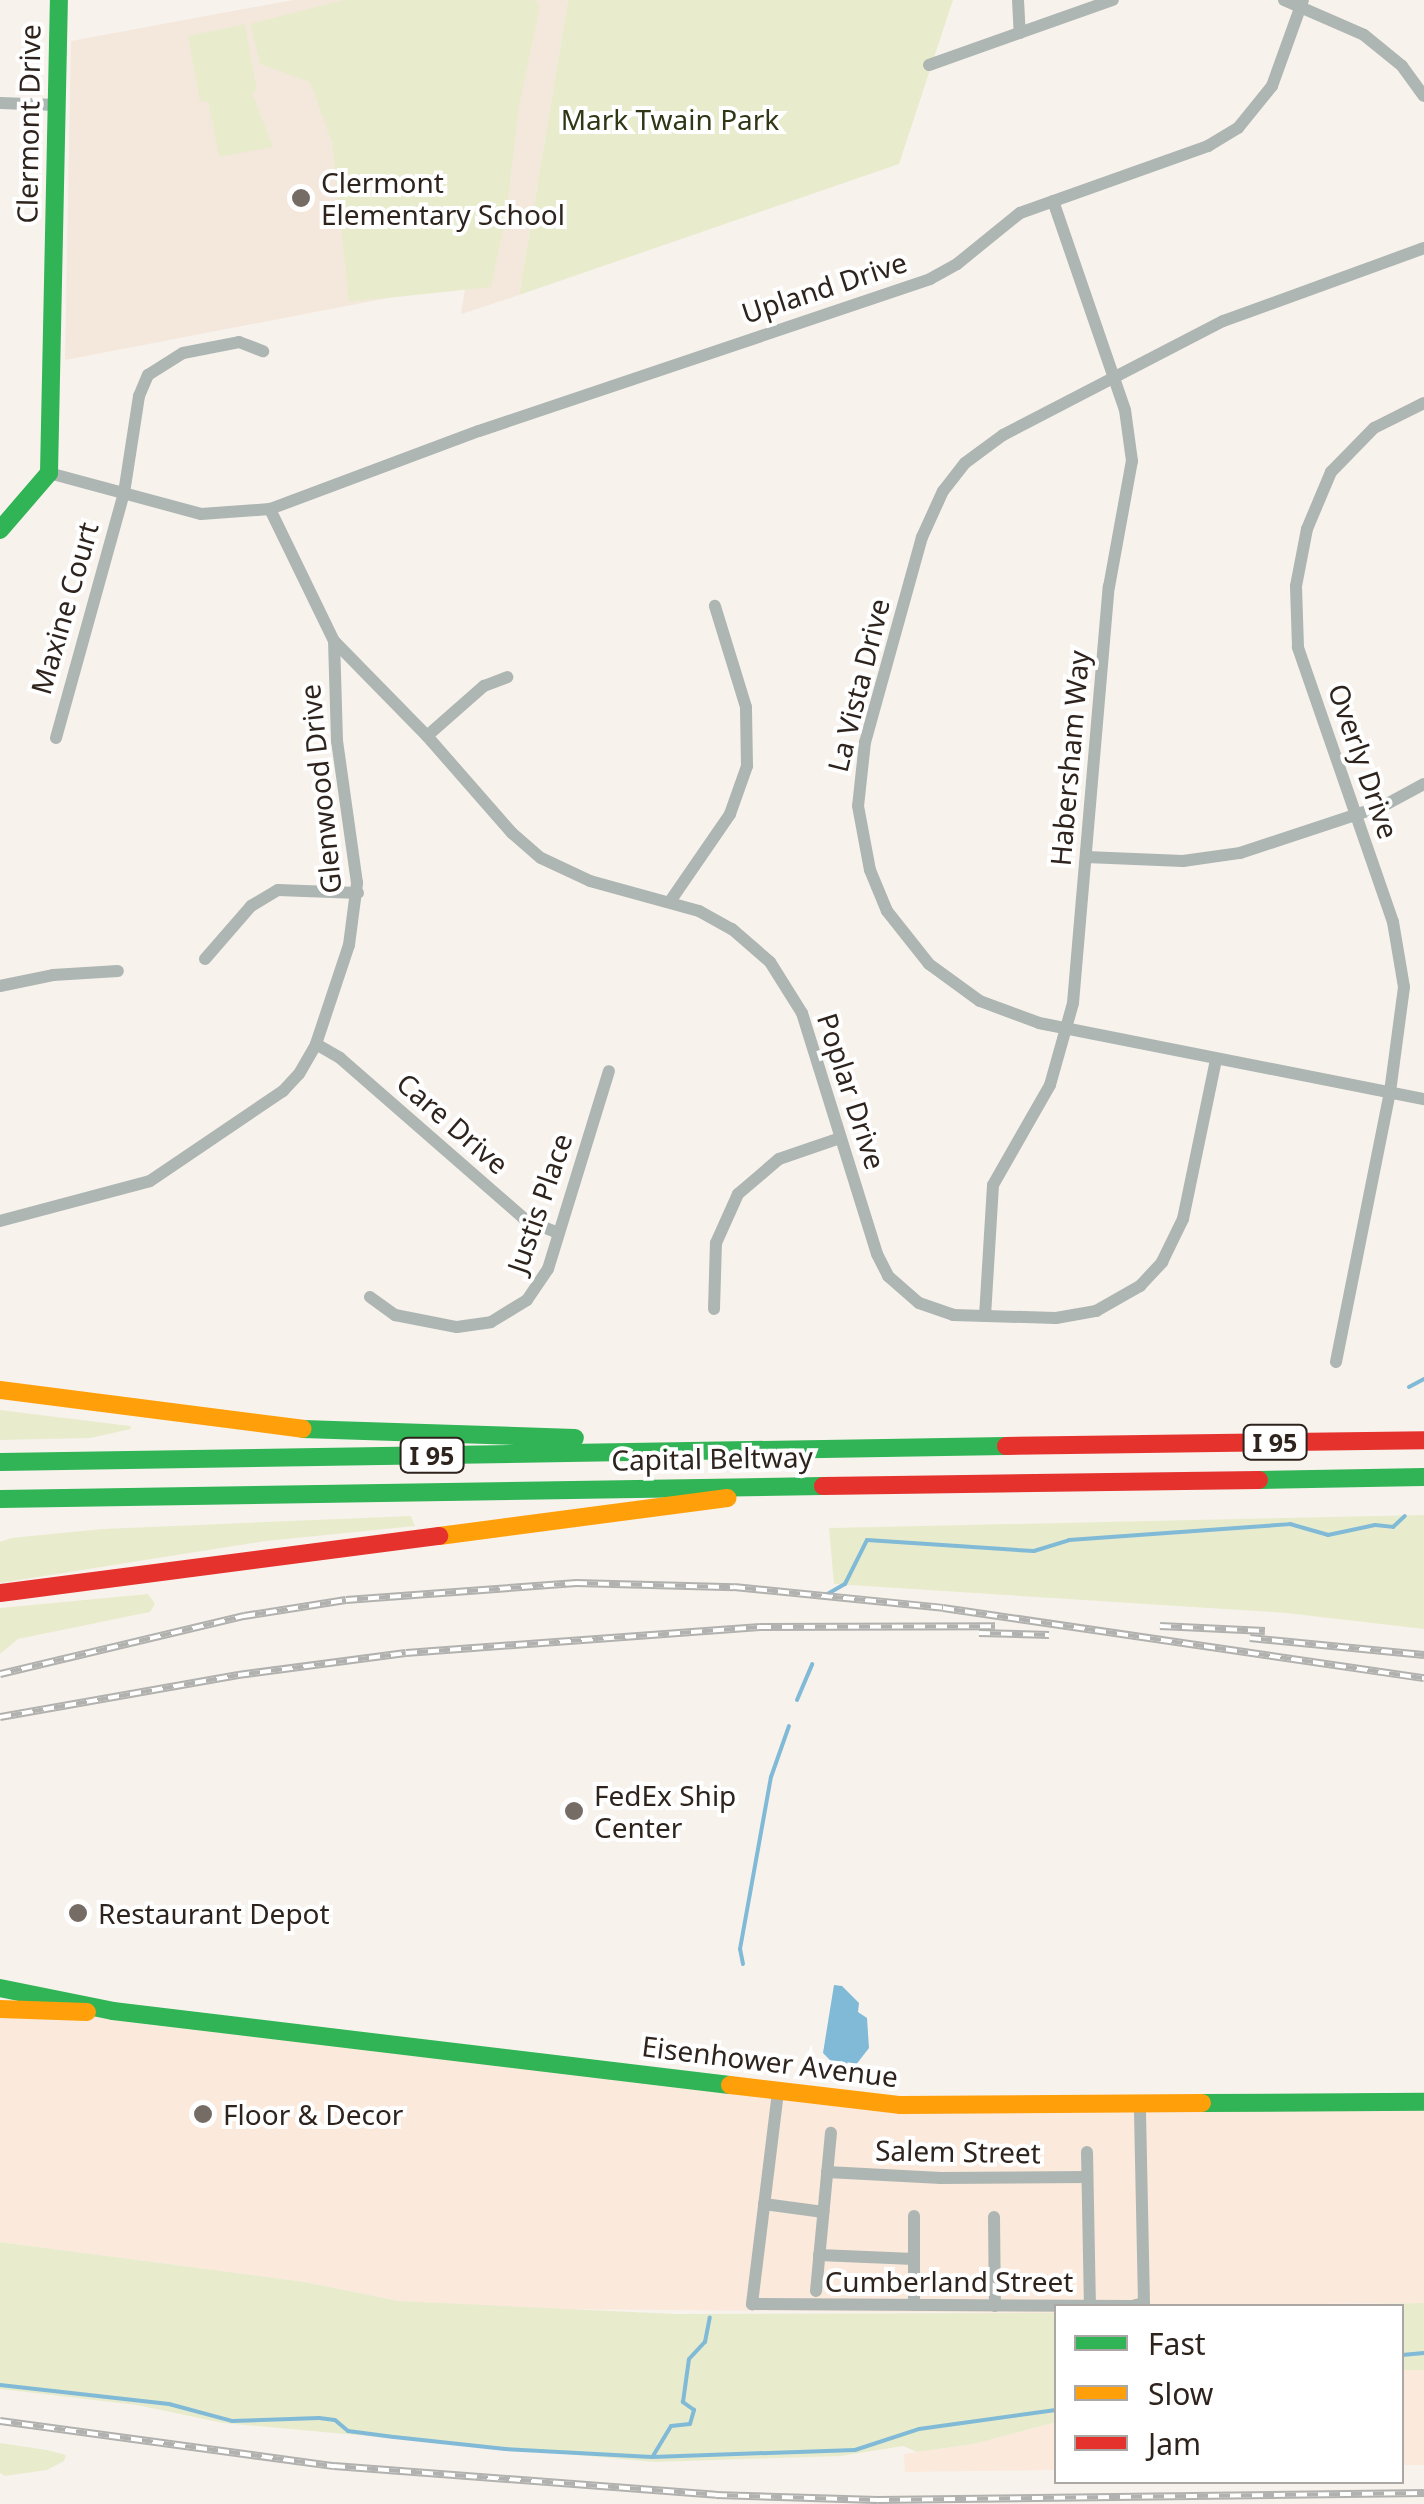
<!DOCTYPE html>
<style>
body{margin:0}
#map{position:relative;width:1424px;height:2504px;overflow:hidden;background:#f8f2ed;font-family:"Noto Sans",sans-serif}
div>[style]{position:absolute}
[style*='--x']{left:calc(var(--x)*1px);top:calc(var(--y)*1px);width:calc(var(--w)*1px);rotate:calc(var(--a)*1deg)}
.built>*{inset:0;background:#fbe9dc}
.education>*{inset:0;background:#f4e7dc}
.green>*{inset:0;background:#e8eccd}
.water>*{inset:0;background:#80bad6}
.stream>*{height:4px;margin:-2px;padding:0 2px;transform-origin:2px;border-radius:2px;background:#80bad6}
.street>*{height:12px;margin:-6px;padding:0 6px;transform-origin:6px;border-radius:6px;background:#adb6b2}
.fast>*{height:18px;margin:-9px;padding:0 9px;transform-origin:9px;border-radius:9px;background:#30b455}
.slow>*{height:18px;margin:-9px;padding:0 9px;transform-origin:9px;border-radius:9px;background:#ff9f0a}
.jam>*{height:18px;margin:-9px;padding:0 9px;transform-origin:9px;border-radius:9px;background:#e5322d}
.rail>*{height:8px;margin-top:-4px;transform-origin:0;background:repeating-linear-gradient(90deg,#fff 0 11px,#b1b2af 0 22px);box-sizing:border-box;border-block:2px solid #b1b2af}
.dots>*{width:28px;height:28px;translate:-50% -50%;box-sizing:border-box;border:5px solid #fff;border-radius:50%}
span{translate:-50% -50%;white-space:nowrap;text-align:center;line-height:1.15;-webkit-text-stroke:8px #fff;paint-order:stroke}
.shield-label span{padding:2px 8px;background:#fff;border:2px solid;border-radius:8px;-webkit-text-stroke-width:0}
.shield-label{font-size:25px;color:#2e241d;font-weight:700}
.park-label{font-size:28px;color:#2f3716}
.street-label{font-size:28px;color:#2e241d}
.poi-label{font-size:28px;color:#2e241d}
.left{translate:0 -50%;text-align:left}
.legend{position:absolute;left:1054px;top:2304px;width:350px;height:180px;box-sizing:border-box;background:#fff;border:2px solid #aba7a5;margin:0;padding:12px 18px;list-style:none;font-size:30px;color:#2e241d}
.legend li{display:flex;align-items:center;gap:20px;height:50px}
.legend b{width:50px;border:2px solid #aba7a5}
</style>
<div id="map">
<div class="built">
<div style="clip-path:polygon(0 2007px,113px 2011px,908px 2105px,1424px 2101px,1424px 2303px,1056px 2306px,1056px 2313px,543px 2309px,399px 2301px,305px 2282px,0 2242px)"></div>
<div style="clip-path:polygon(1402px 2370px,1424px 2370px,1424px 2465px,1402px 2465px)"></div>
<div style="clip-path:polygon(1056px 2422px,1056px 2470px,905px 2472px,904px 2454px,974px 2444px)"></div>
</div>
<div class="education">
<div style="clip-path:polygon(293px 0,568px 0,519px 295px,461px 314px,466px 283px,65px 360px,71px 41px)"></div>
</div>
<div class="green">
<div style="clip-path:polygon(343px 0,536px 0,540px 7px,519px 106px,506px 217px,491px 287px,349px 302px,332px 143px,310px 82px,260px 64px,250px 24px)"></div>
<div style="clip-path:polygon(568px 0,953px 0,899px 164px,519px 295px)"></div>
<div style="clip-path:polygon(245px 24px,257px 91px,252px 92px,273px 147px,219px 157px,208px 101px,200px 102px,188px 36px)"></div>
<div style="clip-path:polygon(0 1410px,130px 1426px,131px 1429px,90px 1438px,0 1440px)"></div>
<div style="clip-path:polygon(1424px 1515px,1424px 1629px,1286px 1613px,834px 1584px,829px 1528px)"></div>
<div style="clip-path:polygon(411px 1516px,415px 1526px,266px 1541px,0 1583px,0 1542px,11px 1538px,102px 1529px)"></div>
<div style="clip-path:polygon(148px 1594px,155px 1604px,150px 1612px,18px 1639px,0 1654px,0 1608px)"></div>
<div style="clip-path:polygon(0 2242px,305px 2282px,399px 2301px,675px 2314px,1056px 2313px,1056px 2422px,974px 2444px,917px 2452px,903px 2446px,841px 2456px,655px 2462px,223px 2423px,137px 2405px,0 2389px)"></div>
<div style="clip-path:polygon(1424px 2303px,1424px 2370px,1402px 2370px,1402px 2306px,1252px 2306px)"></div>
<div style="clip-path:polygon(0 2443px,47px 2450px,66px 2455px,64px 2461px,47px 2470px,5px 2476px,0 2473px)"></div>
</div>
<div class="water">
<div style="clip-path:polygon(834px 1985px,842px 1986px,859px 2003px,858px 2012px,867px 2018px,869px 2048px,855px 2066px,833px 2063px,823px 2053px)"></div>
</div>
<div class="stream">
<div style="--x:1409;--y:1387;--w:17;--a:-28"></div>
<div style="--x:824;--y:1596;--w:24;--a:-30"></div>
<div style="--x:845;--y:1584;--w:49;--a:-63.4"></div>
<div style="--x:867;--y:1540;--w:167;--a:3.8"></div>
<div style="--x:1034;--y:1551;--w:37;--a:-17"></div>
<div style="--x:1069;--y:1540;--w:222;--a:-4.1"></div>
<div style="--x:1290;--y:1524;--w:40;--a:16"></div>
<div style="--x:1328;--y:1535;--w:48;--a:-12"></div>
<div style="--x:1375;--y:1525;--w:18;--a:6"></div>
<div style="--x:1393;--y:1527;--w:16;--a:-43"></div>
<div style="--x:797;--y:1700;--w:39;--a:-67"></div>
<div style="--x:743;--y:1964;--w:15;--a:-101"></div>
<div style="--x:740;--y:1949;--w:175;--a:-79.8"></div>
<div style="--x:771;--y:1777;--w:54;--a:-70.6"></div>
<div style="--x:1402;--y:2355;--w:22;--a:-5"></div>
<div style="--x:0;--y:2385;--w:170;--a:6.4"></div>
<div style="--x:169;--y:2404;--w:65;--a:15.1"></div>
<div style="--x:232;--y:2421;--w:87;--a:-2"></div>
<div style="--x:319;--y:2418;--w:16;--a:7"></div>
<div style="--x:335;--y:2420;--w:17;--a:40"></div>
<div style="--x:348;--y:2431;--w:46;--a:7.4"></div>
<div style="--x:394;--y:2437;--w:112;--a:6.2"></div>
<div style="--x:505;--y:2449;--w:147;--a:3.1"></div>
<div style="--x:652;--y:2457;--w:203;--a:-2"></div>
<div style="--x:855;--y:2450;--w:67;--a:-18.2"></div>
<div style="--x:919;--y:2429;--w:138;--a:-7.9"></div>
<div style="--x:653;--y:2456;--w:35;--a:-59"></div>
<div style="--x:671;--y:2426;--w:19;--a:-6"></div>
<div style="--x:690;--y:2424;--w:15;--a:-74"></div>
<div style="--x:694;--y:2410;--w:14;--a:-144"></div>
<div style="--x:683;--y:2402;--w:43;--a:-82.1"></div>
<div style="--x:689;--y:2359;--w:23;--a:-47"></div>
<div style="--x:705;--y:2342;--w:25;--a:-79"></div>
</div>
<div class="street">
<div style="--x:1018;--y:0;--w:33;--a:87"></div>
<div style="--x:1284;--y:0;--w:87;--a:23.6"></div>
<div style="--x:1364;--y:35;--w:49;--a:39.2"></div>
<div style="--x:1402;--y:66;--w:37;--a:54"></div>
<div style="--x:929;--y:65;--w:195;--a:-19.5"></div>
<div style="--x:0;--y:103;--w:56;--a:2"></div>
<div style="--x:1424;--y:248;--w:214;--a:160"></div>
<div style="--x:1223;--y:321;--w:248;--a:152.6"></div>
<div style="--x:1003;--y:435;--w:47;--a:143.6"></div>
<div style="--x:965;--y:463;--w:36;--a:128"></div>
<div style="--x:943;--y:491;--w:51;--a:114.5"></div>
<div style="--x:922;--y:537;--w:213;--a:105.5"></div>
<div style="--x:865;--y:742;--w:64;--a:96.2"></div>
<div style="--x:858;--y:806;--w:65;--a:79.4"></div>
<div style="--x:870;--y:870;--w:44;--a:67.5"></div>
<div style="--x:887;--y:911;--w:68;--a:51.6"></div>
<div style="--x:929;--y:964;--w:63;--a:36"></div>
<div style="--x:980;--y:1001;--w:63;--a:20.4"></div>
<div style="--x:1039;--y:1023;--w:392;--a:11.2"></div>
<div style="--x:49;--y:473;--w:157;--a:15.1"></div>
<div style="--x:201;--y:514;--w:69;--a:-4.1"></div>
<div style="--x:270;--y:509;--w:223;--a:-20.5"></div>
<div style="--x:479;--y:431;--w:476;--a:-18.6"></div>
<div style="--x:930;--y:279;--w:31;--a:-29"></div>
<div style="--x:957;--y:264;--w:81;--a:-39"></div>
<div style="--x:1020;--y:213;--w:200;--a:-19.6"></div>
<div style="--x:1208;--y:146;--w:35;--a:-31"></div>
<div style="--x:1238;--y:128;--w:54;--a:-51"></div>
<div style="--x:1272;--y:86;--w:91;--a:-70.2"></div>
<div style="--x:334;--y:641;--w:133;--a:45.6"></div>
<div style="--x:427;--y:736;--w:129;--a:48.8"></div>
<div style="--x:512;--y:833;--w:38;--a:41"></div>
<div style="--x:541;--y:858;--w:54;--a:25.1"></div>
<div style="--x:590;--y:881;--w:113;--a:15.4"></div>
<div style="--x:699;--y:911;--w:38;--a:29"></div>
<div style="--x:732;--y:929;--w:50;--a:41"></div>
<div style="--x:770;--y:962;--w:60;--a:57.9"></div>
<div style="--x:802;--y:1013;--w:252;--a:72.7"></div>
<div style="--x:877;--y:1254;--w:25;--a:63"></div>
<div style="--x:888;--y:1276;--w:41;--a:41.1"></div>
<div style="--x:919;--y:1303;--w:36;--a:19"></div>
<div style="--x:953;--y:1315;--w:103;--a:1.7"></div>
<div style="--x:1056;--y:1318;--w:41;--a:-9.9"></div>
<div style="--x:1096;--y:1311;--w:51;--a:-29.6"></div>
<div style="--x:1140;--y:1286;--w:33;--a:-47"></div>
<div style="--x:1162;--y:1262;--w:48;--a:-64"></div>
<div style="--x:1183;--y:1219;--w:163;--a:-78.3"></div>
<div style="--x:427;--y:736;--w:76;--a:-41.3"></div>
<div style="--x:484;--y:686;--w:25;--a:-21"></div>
<div style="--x:56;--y:738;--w:254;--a:-74.5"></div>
<div style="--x:124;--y:493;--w:98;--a:-81.2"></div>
<div style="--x:139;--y:396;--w:23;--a:-67"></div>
<div style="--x:148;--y:375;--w:41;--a:-32.2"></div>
<div style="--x:183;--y:353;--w:57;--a:-11.1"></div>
<div style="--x:239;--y:342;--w:26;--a:21"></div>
<div style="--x:1086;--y:857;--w:97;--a:2.4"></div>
<div style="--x:1183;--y:861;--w:58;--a:-8"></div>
<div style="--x:1240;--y:853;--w:153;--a:-18.3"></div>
<div style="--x:1385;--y:805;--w:44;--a:-28.3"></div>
<div style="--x:671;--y:900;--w:104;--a:-55.5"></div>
<div style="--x:730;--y:814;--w:51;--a:-70.5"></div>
<div style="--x:747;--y:766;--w:59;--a:-91"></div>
<div style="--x:746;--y:707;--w:106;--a:-107.1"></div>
<div style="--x:205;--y:959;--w:70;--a:-49"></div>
<div style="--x:251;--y:906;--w:31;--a:-31"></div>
<div style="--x:278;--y:890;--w:80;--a:2.1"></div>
<div style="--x:0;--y:986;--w:54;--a:-11.7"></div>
<div style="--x:53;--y:975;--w:65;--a:-3.5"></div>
<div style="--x:316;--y:1044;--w:28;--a:30"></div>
<div style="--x:340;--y:1058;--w:247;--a:41.1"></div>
<div style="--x:526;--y:1220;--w:35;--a:22"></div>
<div style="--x:0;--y:1221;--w:155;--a:-14.9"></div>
<div style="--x:150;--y:1181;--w:161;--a:-34.1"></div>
<div style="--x:283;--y:1091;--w:23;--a:-47"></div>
<div style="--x:299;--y:1074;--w:34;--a:-60"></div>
<div style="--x:316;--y:1044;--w:104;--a:-71.6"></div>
<div style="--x:349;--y:945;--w:63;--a:-82.6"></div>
<div style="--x:357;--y:883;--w:143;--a:-98"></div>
<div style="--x:337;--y:741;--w:100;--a:-91.7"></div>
<div style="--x:334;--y:641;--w:147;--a:-115.9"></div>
<div style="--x:370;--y:1297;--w:31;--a:36"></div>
<div style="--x:395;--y:1315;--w:63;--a:11"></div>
<div style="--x:457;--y:1327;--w:34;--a:-8"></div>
<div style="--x:491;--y:1322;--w:42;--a:-31.4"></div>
<div style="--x:527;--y:1300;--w:37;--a:-56"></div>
<div style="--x:548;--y:1269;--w:207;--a:-72.9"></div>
<div style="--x:714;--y:1309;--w:66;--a:-88.3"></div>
<div style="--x:716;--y:1243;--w:54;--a:-65.8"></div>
<div style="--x:738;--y:1194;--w:54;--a:-40.5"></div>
<div style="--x:779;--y:1159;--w:65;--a:-19"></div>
<div style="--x:985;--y:1316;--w:131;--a:-86.5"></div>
<div style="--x:993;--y:1185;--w:115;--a:-60.3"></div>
<div style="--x:1050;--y:1085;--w:85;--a:-74.3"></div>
<div style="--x:1073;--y:1003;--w:418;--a:-85.1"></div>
<div style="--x:1109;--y:587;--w:128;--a:-79.7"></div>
<div style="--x:1132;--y:461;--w:51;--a:-97.8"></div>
<div style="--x:1125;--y:410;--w:221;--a:-109"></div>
<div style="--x:1336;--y:1362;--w:275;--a:-78.7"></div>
<div style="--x:1390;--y:1092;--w:106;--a:-82.4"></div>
<div style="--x:1404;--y:987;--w:66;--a:-99.6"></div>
<div style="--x:1393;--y:922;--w:291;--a:-109.1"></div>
<div style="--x:1298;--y:647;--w:61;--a:-91.9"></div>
<div style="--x:1296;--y:586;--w:58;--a:-79.1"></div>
<div style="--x:1307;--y:529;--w:62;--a:-67.2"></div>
<div style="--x:1331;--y:472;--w:62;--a:-45.7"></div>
<div style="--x:1374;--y:428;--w:56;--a:-26.6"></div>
<div style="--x:778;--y:2092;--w:214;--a:97"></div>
<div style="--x:752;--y:2304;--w:380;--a:0.3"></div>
<div style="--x:1132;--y:2306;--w:12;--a:-14"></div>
<div style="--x:1144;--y:2303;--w:198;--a:-91.2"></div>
<div style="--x:1087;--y:2152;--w:154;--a:88.9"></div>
<div style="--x:827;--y:2172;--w:114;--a:3"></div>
<div style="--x:941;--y:2178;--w:146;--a:-0.4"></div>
<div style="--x:764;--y:2204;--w:60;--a:7.7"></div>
<div style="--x:994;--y:2217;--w:89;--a:89.4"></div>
<div style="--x:819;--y:2255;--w:95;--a:2.4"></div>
<div style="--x:816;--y:2291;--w:159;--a:-84.6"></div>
<div style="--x:914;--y:2305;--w:89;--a:-90"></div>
</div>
<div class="fast">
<div style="--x:0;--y:530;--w:75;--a:-49.3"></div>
<div style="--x:49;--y:473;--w:473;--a:-88.8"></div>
<div style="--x:303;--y:1429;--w:272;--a:1.9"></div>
<div style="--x:0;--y:1462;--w:1006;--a:-0.91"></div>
<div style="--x:1259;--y:1480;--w:165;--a:-1"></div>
<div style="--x:0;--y:1499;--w:823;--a:-0.9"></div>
<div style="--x:0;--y:1988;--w:115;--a:11.5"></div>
<div style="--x:113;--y:2011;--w:621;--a:6.84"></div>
<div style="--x:1202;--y:2103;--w:222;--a:-0.3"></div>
</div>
<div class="slow">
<div style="--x:0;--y:1390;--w:305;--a:7.3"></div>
<div style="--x:439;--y:1536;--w:291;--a:-7.5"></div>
<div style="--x:0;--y:2009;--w:87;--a:2"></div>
<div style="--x:730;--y:2085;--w:172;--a:6.7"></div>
<div style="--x:901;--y:2105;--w:301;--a:-0.4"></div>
</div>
<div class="jam">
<div style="--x:1006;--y:1446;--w:418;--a:-0.8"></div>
<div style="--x:823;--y:1486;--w:436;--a:-0.8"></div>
<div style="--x:0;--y:1593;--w:443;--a:-7.4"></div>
</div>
<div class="rail">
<div style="--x:1160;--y:1626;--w:105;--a:2.7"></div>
<div style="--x:979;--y:1633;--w:70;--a:1.6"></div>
<div style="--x:1250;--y:1638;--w:175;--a:5.6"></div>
<div style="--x:0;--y:1674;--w:251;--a:-13.4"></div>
<div style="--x:244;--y:1616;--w:103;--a:-8.9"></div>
<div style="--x:346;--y:1600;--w:231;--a:-4.2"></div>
<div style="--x:576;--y:1583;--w:158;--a:1.5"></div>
<div style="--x:734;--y:1587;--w:210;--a:5.7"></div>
<div style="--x:943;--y:1608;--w:486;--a:8.3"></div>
<div style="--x:0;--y:1717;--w:242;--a:-10"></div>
<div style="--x:238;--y:1675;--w:169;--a:-7.5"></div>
<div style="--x:406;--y:1653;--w:355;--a:-4.2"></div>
<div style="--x:760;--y:1627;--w:235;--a:-0.2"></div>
<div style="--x:0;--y:2421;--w:337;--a:7.7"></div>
<div style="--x:334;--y:2466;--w:383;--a:4.3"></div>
<div style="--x:716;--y:2495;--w:162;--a:1.8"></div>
<div style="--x:878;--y:2500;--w:546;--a:-0.73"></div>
</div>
<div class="dots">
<div style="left:301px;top:198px;background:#756c66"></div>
<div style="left:574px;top:1811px;background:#756c66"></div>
<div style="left:78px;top:1913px;background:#756c66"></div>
<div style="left:203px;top:2114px;background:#756c66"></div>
</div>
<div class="shield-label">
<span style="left:1275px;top:1442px">I 95</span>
<span style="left:432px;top:1455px">I 95</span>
</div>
<div class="park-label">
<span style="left:670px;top:119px">Mark Twain Park</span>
</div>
<div class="street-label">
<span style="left:28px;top:124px;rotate:-89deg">Clermont Drive</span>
<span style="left:824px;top:287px;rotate:-18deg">Upland Drive</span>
<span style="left:64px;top:608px;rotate:-74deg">Maxine Court</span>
<span style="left:858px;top:685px;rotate:-76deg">La Vista Drive</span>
<span style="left:1069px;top:758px;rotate:-85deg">Habersham Way</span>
<span style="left:1364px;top:761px;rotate:71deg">Overly Drive</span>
<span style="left:320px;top:789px;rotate:-96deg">Glenwood Drive</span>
<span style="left:852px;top:1091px;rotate:72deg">Poplar Drive</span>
<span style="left:453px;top:1123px;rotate:41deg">Care Drive</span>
<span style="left:539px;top:1203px;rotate:-71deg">Justis Place</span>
<span style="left:712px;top:1458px;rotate:-1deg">Capital Beltway</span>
<span style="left:770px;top:2061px;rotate:7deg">Eisenhower Avenue</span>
<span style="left:958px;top:2151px;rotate:1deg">Salem Street</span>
<span style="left:949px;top:2281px">Cumberland Street</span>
</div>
<div class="poi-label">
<span class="left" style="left:321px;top:198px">Clermont<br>Elementary School</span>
<span class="left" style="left:594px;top:1811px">FedEx Ship<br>Center</span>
<span class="left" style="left:98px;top:1913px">Restaurant Depot</span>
<span class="left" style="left:223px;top:2114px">Floor &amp; Decor</span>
</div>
<ul class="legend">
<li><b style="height:12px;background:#30b455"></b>Fast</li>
<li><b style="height:12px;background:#ff9f0a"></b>Slow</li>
<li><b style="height:12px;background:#e5322d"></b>Jam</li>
</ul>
</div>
